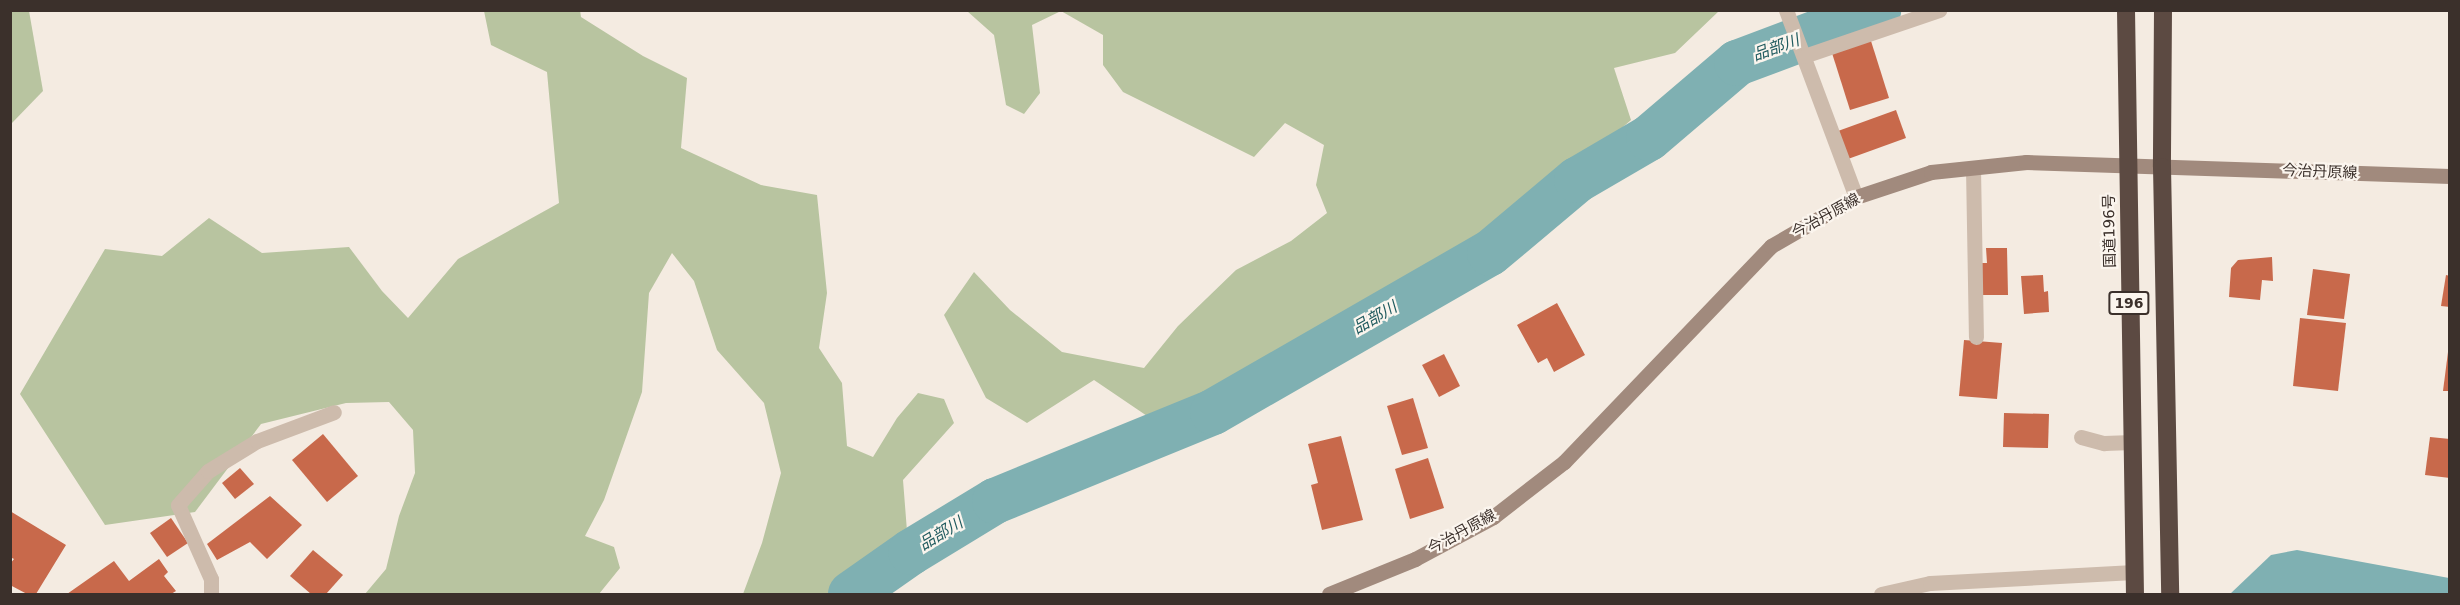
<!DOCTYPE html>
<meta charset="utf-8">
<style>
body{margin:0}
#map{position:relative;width:2460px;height:605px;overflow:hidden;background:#f4ebe1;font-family:"DejaVu Sans","Noto Sans JP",sans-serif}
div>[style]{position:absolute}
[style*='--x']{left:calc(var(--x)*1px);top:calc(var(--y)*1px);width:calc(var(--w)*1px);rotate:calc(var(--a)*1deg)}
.green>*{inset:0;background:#b8c4a0}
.water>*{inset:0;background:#7fb0b2}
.river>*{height:46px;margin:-23px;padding:0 23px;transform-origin:23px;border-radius:23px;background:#7fb0b2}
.building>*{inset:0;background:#c8694b}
.street>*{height:15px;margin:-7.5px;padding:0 7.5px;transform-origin:7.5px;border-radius:7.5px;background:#cdbbac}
.secondary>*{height:15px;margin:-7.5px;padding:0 7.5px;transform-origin:7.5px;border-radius:7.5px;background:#a18a7d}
.highway>*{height:18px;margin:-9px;padding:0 9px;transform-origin:9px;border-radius:9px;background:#5c4a42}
span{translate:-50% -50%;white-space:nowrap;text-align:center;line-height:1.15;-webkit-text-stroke:4.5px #fbf5ee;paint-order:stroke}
.shield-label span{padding:2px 4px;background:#fbf5ee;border:2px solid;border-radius:4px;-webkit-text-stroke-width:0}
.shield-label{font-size:14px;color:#3b302b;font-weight:700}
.street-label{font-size:15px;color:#3b302b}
.water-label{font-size:16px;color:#1f5a5e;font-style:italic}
.frame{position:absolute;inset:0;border:12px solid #3b302b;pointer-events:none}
</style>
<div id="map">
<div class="green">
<div style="clip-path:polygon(11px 10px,29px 11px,43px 91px,11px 124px)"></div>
<div style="clip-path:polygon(580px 10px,581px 17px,643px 56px,687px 78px,681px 148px,761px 185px,817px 195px,827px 293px,819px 348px,842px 383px,847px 446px,873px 457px,897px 418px,918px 393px,944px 399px,954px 423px,903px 480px,907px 531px,832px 594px,743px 594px,762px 543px,781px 473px,764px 403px,717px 350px,694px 281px,672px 253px,649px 293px,642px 392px,604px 500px,585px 536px,614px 547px,620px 568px,599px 594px,365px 594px,386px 569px,399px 516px,415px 473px,413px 430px,389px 402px,346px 403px,261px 424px,195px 512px,105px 525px,20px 394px,105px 249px,162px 256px,209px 218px,262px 253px,349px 247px,382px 291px,408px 318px,458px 259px,559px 203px,547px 72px,491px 45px,484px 11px)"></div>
<div style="clip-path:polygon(967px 11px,1719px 11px,1675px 53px,1614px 68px,1631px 120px,1508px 226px,1211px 397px,1153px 420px,1094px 380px,1027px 423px,986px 398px,944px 315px,974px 272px,1010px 310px,1062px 352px,1144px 368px,1178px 326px,1236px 270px,1291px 241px,1327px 213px,1316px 185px,1324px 145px,1285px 123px,1254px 157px,1123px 92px,1103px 65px,1103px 35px,1061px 11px,1032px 25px,1040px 93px,1024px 114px,1006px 105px,994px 35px)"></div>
</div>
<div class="water">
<div style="clip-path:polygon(2297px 550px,2449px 578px,2449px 594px,2230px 594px,2271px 555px)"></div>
</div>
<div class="river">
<div style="--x:851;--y:594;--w:73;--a:-35"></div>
<div style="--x:911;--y:552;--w:98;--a:-31.3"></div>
<div style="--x:995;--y:501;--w:235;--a:-22.2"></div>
<div style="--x:1213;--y:412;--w:319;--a:-29.9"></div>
<div style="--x:1490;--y:253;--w:114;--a:-40"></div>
<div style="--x:1577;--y:180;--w:83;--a:-30.3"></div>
<div style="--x:1649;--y:138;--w:116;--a:-40.4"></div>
<div style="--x:1737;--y:63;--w:151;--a:-20.6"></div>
</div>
<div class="building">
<div style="clip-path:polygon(1871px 41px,1889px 98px,1850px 110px,1832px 53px)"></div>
<div style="clip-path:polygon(1896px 110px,1906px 138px,1848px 159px,1838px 131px)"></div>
<div style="clip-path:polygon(1986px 248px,2007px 248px,2008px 295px,1978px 295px,1977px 263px,1987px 263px)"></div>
<div style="clip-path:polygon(2272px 257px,2273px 281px,2262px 280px,2260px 300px,2229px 297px,2231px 268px,2238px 260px)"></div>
<div style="clip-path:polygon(2313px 269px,2350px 274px,2344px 319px,2307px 315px)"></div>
<div style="clip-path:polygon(2043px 275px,2044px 292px,2048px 291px,2049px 312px,2024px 314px,2021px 276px)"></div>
<div style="clip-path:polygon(2446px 275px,2450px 276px,2450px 307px,2441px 306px)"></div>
<div style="clip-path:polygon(1557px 303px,1585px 355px,1554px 372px,1547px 358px,1538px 363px,1517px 325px)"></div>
<div style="clip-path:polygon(2300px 318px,2346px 323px,2338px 391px,2293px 386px)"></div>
<div style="clip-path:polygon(1964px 340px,2002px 343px,1997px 399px,1959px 396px)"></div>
<div style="clip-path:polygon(2448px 352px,2450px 352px,2450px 391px,2443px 391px)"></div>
<div style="clip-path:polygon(1444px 354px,1460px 386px,1439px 397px,1422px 365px)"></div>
<div style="clip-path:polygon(1413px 398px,1428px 448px,1402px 455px,1387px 406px)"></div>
<div style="clip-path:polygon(2004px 413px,2049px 414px,2048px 448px,2003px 447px)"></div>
<div style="clip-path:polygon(323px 434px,358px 476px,327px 502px,292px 460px)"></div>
<div style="clip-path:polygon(1341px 436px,1363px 520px,1322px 530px,1311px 485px,1318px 483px,1308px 444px)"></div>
<div style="clip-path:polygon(2430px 437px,2450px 439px,2450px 478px,2425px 475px)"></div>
<div style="clip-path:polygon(1428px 458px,1444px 508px,1410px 519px,1395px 469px)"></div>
<div style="clip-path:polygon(240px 468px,254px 484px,235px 499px,222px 483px)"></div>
<div style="clip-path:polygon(270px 496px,302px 525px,267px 559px,250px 542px,217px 560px,207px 544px)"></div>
<div style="clip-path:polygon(10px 511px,66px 545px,36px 594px,27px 594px,10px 585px,10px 564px,14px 559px,10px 557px)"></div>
<div style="clip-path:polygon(171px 518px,188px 543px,167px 557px,150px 533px)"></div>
<div style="clip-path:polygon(313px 550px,343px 575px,326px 594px,311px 594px,290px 576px)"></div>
<div style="clip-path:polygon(159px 559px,168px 572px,164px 576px,176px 591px,171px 594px,67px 594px,114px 561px,129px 581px)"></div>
</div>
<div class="street">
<div style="--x:1786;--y:10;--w:200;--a:69.5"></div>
<div style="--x:1804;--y:56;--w:143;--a:-18.8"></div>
<div style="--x:1973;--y:168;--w:169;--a:89"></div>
<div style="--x:2081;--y:437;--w:24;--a:15"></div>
<div style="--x:2104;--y:443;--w:28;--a:-2"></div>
<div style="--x:211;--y:594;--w:15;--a:-90"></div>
<div style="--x:211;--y:579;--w:81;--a:-114"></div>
<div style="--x:178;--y:505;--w:45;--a:-48.6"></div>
<div style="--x:208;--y:471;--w:57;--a:-31.5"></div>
<div style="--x:257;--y:441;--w:82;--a:-20.6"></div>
<div style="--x:1881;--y:594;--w:50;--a:-12.7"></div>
<div style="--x:1930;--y:583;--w:204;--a:-3.1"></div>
</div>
<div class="secondary">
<div style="--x:1329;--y:594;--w:93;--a:-22.1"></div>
<div style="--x:1415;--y:559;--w:89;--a:-28.3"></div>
<div style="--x:1493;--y:517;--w:90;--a:-37.8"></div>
<div style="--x:1564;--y:462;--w:299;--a:-46.2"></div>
<div style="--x:1771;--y:246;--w:98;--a:-30"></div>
<div style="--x:1856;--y:197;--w:79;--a:-18.4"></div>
<div style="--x:1931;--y:172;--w:96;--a:-6"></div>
<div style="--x:2026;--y:162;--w:424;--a:1.9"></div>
</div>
<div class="highway">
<div style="--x:2126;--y:10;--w:584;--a:89.12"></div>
<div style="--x:2163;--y:10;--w:157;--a:90.4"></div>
<div style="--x:2162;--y:167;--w:427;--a:88.9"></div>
</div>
<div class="shield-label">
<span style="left:2129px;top:303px">196</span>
</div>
<div class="street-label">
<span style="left:2320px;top:172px;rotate:2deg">今治丹原線</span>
<span style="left:1826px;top:216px;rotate:-29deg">今治丹原線</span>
<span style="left:2110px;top:231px;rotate:-91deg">国道196号</span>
<span style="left:1462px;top:532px;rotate:-29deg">今治丹原線</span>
</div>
<div class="water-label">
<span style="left:1776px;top:48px;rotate:-20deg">品部川</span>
<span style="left:1375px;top:318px;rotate:-30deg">品部川</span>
<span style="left:941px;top:534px;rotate:-31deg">品部川</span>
</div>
<div class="frame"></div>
</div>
